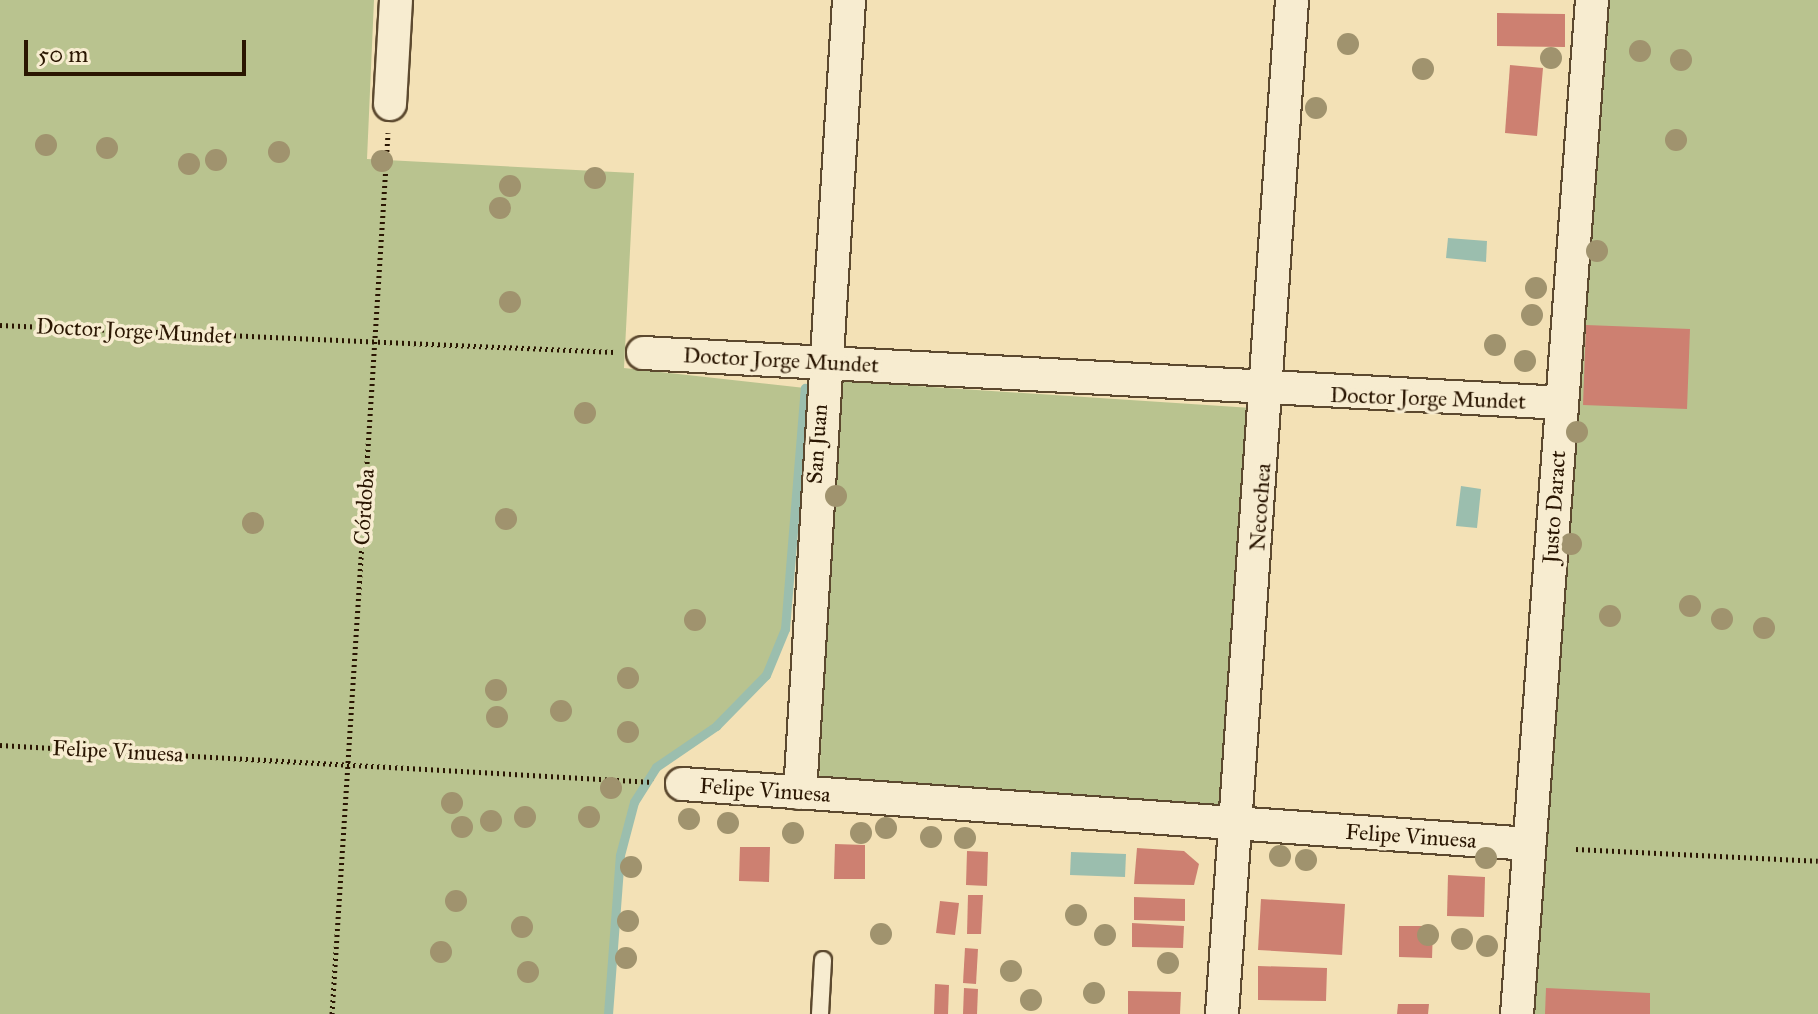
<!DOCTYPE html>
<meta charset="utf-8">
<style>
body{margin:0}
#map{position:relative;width:1818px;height:1014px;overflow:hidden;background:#f3e1b6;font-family:"IM FELL Great Primer",serif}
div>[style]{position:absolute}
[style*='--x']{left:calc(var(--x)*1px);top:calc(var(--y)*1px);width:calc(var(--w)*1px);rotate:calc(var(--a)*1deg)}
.green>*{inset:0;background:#b9c38f}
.water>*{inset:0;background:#9bbeae}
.stream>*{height:9px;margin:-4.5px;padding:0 4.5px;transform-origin:4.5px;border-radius:4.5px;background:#9bbeae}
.building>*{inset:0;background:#cd8071}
.path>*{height:5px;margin-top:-2.5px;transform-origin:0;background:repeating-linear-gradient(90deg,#2a1602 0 2px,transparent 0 6px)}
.roads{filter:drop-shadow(2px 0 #5c492f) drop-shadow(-2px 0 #5c492f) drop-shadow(0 2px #5c492f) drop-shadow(0 -2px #5c492f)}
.lane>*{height:16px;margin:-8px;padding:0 8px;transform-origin:8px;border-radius:8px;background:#f7ecd0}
.street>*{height:32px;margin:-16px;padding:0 16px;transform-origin:16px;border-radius:16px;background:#f7ecd0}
.trees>*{width:22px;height:22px;margin:-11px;border-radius:50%;background:#a0936e}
span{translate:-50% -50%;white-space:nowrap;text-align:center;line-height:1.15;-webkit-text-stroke:7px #f7ecd0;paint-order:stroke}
.street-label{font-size:22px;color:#2a1602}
.scale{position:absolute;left:24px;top:40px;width:222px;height:36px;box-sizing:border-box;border:4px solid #2a1602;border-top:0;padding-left:10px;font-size:24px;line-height:28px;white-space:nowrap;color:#2a1602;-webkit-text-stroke:6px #f7ecd0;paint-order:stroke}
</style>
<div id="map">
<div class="green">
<div style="clip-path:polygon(0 0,374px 0,367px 159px,634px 173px,624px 368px,805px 388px,785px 629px,766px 675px,716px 726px,656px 767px,634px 802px,620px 855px,608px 1014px,0 1014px)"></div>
<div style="clip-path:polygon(1610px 0,1818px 0,1818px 1014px,1534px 1014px)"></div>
<div style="clip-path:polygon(841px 381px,1252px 408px,1228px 814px,819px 780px)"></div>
</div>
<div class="water">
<div style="clip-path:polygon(1448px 238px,1487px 241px,1486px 262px,1446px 258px)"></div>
<div style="clip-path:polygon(1461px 486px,1481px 489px,1477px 528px,1456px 526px)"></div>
<div style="clip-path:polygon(1071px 852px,1126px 854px,1125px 877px,1070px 875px)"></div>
</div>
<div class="stream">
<div style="--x:608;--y:1014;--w:159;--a:-85.7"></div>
<div style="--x:620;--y:855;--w:55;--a:-75.2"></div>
<div style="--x:634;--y:802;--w:41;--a:-57.8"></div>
<div style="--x:656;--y:767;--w:73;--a:-34.3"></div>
<div style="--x:716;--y:726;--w:71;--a:-45.6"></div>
<div style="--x:766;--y:675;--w:50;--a:-67.6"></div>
<div style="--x:785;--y:629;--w:242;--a:-85.3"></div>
</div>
<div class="building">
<div style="clip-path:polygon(1497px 13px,1565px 14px,1565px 47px,1497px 46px)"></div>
<div style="clip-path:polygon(1510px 65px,1543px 68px,1537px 136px,1505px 133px)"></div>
<div style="clip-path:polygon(1586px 325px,1690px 329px,1687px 409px,1583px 405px)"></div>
<div style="clip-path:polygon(835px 844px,865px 845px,865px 879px,834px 879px)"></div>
<div style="clip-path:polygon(740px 847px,770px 847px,769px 882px,739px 881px)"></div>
<div style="clip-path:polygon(1137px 848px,1184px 851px,1199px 864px,1194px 885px,1134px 884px)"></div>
<div style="clip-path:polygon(967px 851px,988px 852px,987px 886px,966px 885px)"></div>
<div style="clip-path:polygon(1448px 875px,1485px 877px,1484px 917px,1447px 916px)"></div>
<div style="clip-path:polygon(968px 895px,983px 895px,981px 934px,967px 934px)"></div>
<div style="clip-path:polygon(1134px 897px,1185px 899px,1185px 921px,1134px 920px)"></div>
<div style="clip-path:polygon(1261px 899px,1345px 904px,1342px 955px,1258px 950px)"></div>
<div style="clip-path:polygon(940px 901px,959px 903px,955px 935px,936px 933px)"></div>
<div style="clip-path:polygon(1132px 923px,1184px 926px,1183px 948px,1132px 947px)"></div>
<div style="clip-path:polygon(1399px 926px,1433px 926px,1432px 958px,1399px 957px)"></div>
<div style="clip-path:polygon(965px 948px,978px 949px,976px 984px,963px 983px)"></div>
<div style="clip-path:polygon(1258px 966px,1327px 968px,1326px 1001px,1258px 1000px)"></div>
<div style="clip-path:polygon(935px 984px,949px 985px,948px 1014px,934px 1014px)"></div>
<div style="clip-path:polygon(964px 988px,978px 989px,977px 1014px,963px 1014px)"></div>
<div style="clip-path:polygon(1546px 988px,1650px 993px,1650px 1014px,1545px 1014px)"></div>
<div style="clip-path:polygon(1128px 991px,1181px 992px,1180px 1014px,1128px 1014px)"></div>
<div style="clip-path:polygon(1398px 1004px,1429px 1004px,1428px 1014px,1397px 1014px)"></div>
</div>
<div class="path">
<div style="--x:0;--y:325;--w:615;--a:2.52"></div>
<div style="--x:0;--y:745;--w:654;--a:3.24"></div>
<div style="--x:1576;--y:849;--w:242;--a:2.8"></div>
<div style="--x:332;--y:1014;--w:883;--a:-86.36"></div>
</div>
<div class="roads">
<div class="lane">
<div style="--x:820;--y:1014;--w:54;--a:-86.8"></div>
</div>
<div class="street">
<div style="--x:390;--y:104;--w:104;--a:-86.7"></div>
<div style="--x:643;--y:353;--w:920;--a:3.11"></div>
<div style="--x:682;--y:784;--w:849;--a:4.05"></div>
<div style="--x:800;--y:793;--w:795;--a:-86.46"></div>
<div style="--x:1222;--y:1014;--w:1016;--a:-86.05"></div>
<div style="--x:1517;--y:1014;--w:1017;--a:-85.77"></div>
</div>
</div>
<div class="trees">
<div style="left:1348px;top:44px"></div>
<div style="left:1640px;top:51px"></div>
<div style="left:1551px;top:58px"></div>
<div style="left:1681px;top:60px"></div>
<div style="left:1423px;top:69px"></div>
<div style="left:1316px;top:108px"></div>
<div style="left:1676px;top:140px"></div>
<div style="left:46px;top:145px"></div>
<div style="left:107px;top:148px"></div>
<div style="left:279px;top:152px"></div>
<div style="left:216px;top:160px"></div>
<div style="left:382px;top:161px"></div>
<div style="left:189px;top:164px"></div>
<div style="left:595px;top:178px"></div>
<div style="left:510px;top:186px"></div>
<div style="left:500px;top:208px"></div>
<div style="left:1597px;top:251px"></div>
<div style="left:1536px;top:288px"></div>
<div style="left:510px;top:302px"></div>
<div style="left:1532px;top:315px"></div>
<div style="left:1495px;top:345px"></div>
<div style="left:1525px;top:361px"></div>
<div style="left:585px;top:413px"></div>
<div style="left:1577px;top:432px"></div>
<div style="left:836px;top:496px"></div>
<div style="left:506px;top:519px"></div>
<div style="left:253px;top:523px"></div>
<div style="left:1571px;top:544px"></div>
<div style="left:1690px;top:606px"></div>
<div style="left:1610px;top:616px"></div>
<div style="left:1722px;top:619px"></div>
<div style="left:695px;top:620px"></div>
<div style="left:1764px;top:628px"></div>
<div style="left:628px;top:678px"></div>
<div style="left:496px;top:690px"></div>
<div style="left:561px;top:711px"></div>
<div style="left:497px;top:717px"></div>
<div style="left:628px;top:732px"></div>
<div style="left:611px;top:788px"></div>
<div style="left:452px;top:803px"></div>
<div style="left:525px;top:817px"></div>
<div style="left:589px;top:817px"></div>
<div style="left:689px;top:819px"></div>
<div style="left:491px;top:821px"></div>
<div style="left:728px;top:823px"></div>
<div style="left:462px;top:827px"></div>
<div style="left:886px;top:828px"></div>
<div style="left:793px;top:833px"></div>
<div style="left:861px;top:833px"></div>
<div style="left:931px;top:837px"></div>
<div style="left:965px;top:838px"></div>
<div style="left:1280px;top:856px"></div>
<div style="left:1486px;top:858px"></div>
<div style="left:1306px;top:860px"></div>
<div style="left:631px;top:867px"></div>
<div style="left:456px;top:901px"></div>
<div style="left:1076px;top:915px"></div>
<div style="left:628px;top:921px"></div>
<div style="left:522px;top:927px"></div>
<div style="left:881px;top:934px"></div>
<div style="left:1105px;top:935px"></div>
<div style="left:1428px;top:935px"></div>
<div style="left:1462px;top:939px"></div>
<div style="left:1487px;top:946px"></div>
<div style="left:441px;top:952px"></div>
<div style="left:626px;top:958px"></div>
<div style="left:1168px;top:963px"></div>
<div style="left:1011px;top:971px"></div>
<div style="left:528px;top:972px"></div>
<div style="left:1094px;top:993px"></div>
<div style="left:1031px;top:1000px"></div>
</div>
<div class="street-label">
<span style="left:134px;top:331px;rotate:3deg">Doctor Jorge Mundet</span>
<span style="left:781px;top:360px;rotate:3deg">Doctor Jorge Mundet</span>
<span style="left:1428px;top:398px;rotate:2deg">Doctor Jorge Mundet</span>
<span style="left:817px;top:444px;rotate:-86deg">San Juan</span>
<span style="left:364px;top:507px;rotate:-86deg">Córdoba</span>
<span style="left:1260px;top:507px;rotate:-86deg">Necochea</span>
<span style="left:1554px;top:507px;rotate:-86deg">Justo Daract</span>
<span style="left:118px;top:751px;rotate:3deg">Felipe Vinuesa</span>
<span style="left:765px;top:790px;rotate:4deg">Felipe Vinuesa</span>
<span style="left:1411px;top:836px;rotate:4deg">Felipe Vinuesa</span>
</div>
<div class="scale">50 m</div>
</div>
